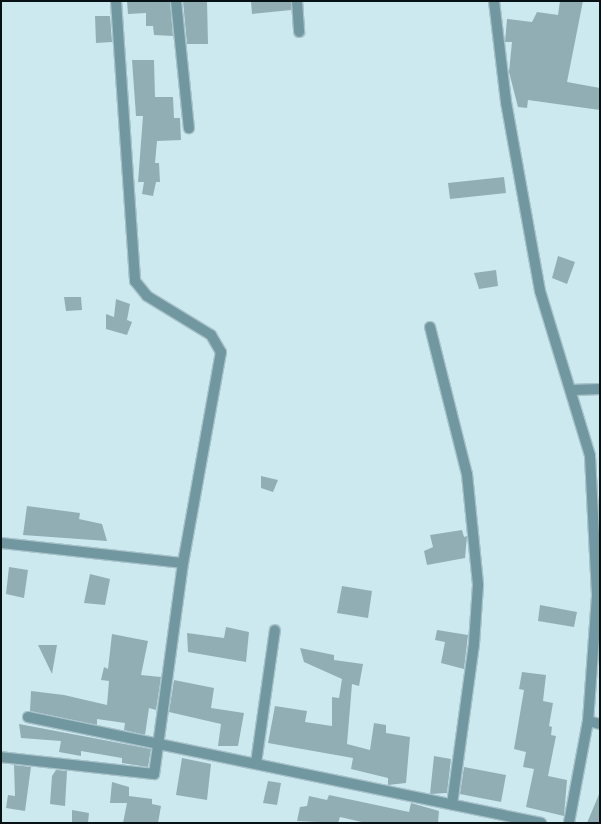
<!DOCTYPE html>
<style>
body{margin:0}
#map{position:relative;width:601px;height:824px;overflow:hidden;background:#cce9f0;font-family:Signika,sans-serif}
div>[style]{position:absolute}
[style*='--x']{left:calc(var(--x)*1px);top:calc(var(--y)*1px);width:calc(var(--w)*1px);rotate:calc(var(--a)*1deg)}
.building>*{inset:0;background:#92aeb5}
.roads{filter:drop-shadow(1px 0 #a9c2c9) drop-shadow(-1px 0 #a9c2c9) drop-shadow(0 1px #a9c2c9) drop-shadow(0 -1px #a9c2c9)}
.minor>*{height:10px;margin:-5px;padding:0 5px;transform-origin:5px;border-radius:5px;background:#7198a1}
span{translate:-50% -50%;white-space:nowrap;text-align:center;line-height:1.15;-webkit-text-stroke:3px #cce9f0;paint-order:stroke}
.frame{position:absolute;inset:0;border:2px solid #081215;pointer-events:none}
</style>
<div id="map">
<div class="building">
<div style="clip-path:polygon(127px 1px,170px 1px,173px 36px,154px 35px,153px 26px,146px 26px,146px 13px,128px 14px)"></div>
<div style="clip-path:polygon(183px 1px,207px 1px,208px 44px,187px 44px)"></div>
<div style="clip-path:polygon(251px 1px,291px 1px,291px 10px,252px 14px)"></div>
<div style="clip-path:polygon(560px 1px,583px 1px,567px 82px,600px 88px,600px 110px,528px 100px,527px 108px,518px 107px,509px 72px,512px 42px,505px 42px,507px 19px,532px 22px,537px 12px,558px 15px)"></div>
<div style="clip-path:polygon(95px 16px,110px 16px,112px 42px,96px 43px)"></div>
<div style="clip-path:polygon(132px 60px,154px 60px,155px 97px,173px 97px,174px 118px,180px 118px,181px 140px,157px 141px,155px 163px,159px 163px,160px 182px,156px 182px,153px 196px,142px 194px,144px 182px,138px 182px,143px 116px,136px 116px)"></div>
<div style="clip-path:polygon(504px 177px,506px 193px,450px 199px,448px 183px)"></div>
<div style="clip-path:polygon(558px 256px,575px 262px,567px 284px,552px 278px)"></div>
<div style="clip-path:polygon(496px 270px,498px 286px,479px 289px,474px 273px)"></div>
<div style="clip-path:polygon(64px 297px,81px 297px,82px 310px,66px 311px)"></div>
<div style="clip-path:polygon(116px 299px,130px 304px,127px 320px,132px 322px,127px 335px,106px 329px,106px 314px,114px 317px)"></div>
<div style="clip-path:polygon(261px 476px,278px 480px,273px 492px,261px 488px)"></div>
<div style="clip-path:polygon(27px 506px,80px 513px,79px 519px,102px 524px,107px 541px,23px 535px)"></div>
<div style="clip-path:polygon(462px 530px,464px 537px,467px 536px,465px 558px,427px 565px,424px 551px,433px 547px,430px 535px)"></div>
<div style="clip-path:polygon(9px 567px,28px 570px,24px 598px,6px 594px)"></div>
<div style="clip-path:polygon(90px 574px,110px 579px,105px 605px,84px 603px)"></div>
<div style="clip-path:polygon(342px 586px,372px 591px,368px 618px,337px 613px)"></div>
<div style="clip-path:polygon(540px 605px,577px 612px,574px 627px,538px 621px)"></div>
<div style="clip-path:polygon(226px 627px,249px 632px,246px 662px,188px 652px,187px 633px,224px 638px)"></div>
<div style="clip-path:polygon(437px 630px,468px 635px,464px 669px,441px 663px,445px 642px,435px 640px)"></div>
<div style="clip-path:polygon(112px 634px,148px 641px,141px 675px,161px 677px,156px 710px,149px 708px,145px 735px,124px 730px,125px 723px,97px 719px,97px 725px,30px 711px,31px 691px,64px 695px,107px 705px,109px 681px,101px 680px,104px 667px,108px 669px)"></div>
<div style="clip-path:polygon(38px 645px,57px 645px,52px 674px)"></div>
<div style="clip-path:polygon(300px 648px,334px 655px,334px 660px,363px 664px,359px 686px,352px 684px,347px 744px,370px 750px,374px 723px,386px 725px,386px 733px,410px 737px,406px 783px,388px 785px,388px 778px,351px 769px,353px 758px,268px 743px,275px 706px,307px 711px,305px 722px,332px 726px,332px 697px,339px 698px,342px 679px,304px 662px)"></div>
<div style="clip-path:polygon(522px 672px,546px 675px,543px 701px,553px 703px,549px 726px,552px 727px,551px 735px,556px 736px,548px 776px,567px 780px,564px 816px,526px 807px,534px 769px,523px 767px,526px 752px,514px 749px,524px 690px,519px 689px)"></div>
<div style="clip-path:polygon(174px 680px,214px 688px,211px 708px,244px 713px,238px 746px,218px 746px,221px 724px,169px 712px)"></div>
<div style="clip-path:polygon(19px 724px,151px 749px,148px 767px,122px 763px,122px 758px,81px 751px,81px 756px,59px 752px,61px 741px,21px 738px)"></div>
<div style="clip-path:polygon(434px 756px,451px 759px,447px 793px,430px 794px)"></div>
<div style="clip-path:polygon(182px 758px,211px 764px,207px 800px,176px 795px)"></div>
<div style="clip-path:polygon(14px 765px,31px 767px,25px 811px,6px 808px,8px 795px,15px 796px)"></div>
<div style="clip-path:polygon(464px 767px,506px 775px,501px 802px,460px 794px)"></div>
<div style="clip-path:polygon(56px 770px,67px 771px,65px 806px,50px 804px,52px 776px)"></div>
<div style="clip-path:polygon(268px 781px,281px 783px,277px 805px,263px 803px)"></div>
<div style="clip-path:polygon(112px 782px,129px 787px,129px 796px,152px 799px,152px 804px,161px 806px,158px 823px,123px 823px,127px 803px,110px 803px)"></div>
<div style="clip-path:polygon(600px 792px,600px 823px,587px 823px)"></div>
<div style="clip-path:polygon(329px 795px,409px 812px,411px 803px,439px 811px,438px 823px,366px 823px,340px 817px,338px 823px,297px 821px,300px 807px,307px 806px,309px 796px,327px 800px)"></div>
<div style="clip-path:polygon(72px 810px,89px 813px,88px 823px,72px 823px)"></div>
</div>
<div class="roads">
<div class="minor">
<div style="--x:116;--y:1;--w:281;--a:86.1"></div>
<div style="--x:135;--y:281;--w:19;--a:51"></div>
<div style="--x:147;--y:296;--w:75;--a:31.4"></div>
<div style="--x:211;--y:335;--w:20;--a:60"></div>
<div style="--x:221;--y:352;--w:214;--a:100.2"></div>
<div style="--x:176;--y:1;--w:128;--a:84.2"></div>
<div style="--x:297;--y:1;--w:31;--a:86"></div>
<div style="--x:494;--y:1;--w:102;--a:83.2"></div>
<div style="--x:506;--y:102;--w:192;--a:79.8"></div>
<div style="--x:540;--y:291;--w:172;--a:73.1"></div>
<div style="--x:590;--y:456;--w:140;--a:87.1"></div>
<div style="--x:597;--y:596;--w:125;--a:94.1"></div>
<div style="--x:588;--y:721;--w:104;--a:100.6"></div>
<div style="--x:430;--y:327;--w:152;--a:75.9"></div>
<div style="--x:467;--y:474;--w:112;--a:84.3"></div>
<div style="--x:478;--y:585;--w:59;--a:93.9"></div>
<div style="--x:474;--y:644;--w:162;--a:97.8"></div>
<div style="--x:572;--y:390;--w:28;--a:-2"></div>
<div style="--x:1;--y:543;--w:183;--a:6.3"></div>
<div style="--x:183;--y:563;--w:213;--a:97.8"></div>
<div style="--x:154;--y:774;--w:154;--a:-173.7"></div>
<div style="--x:28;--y:717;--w:524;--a:11.67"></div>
<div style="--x:588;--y:721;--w:12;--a:14"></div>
<div style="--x:256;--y:763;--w:134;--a:-81.9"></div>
</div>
</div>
<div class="frame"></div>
</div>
